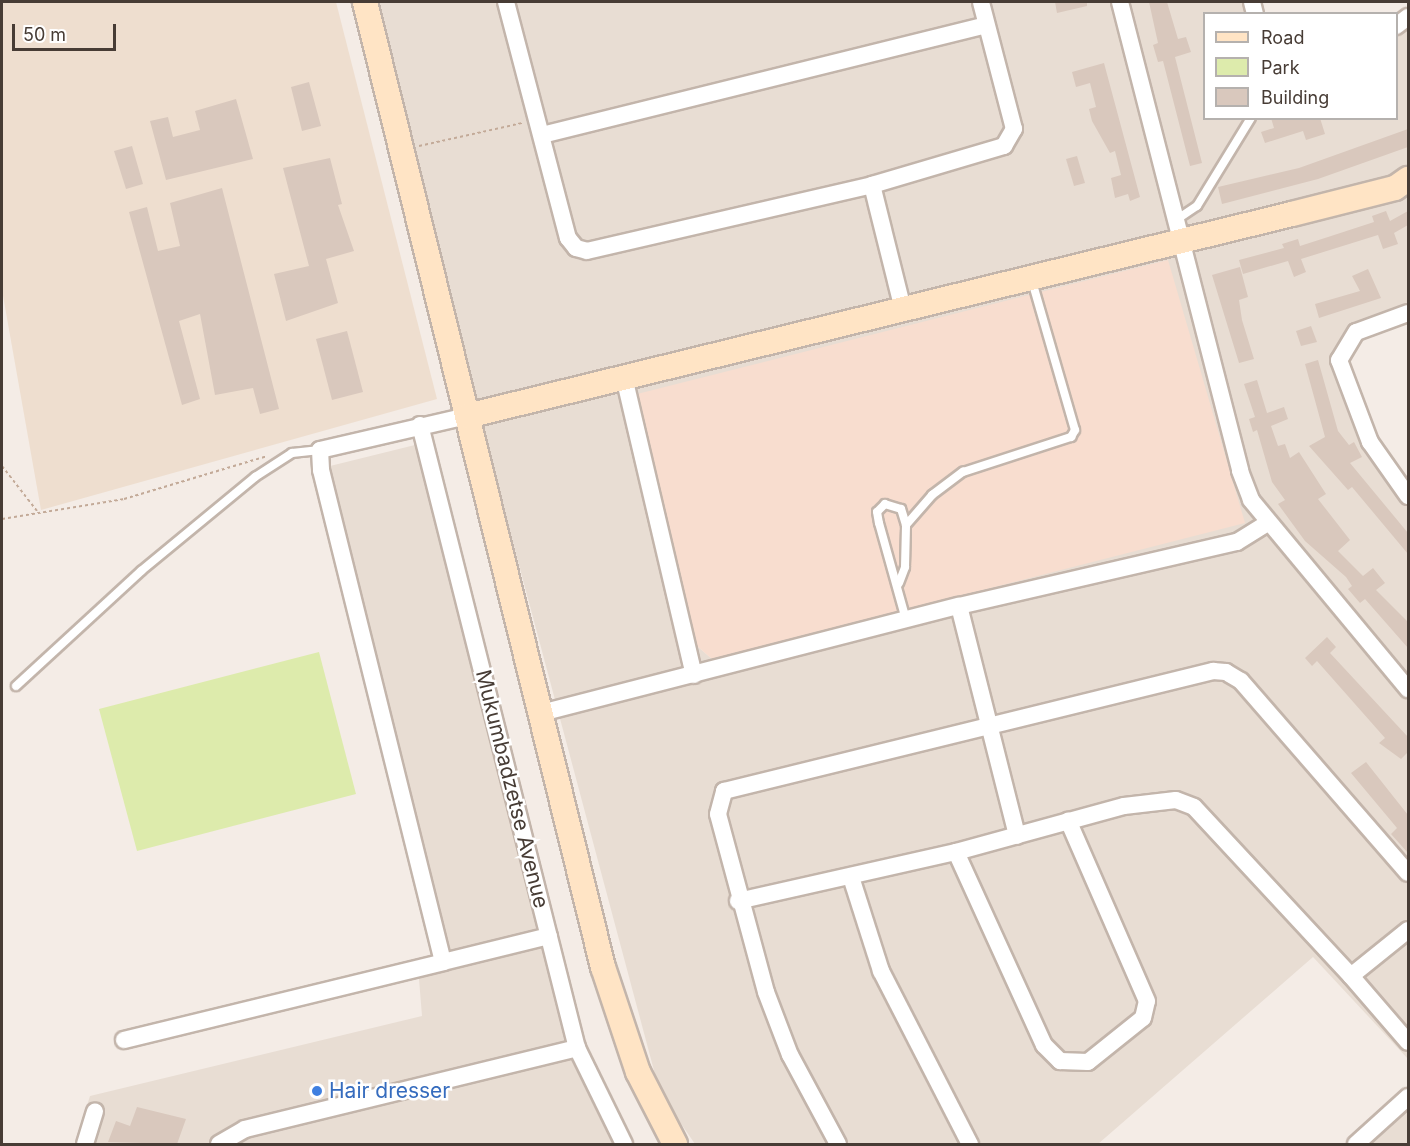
<!DOCTYPE html>
<style>
body{margin:0}
#map{position:relative;width:1410px;height:1146px;overflow:hidden;background:#f4ece6;font-family:Inter,sans-serif}
div>[style]{position:absolute}
[style*='--x']{left:calc(var(--x)*1px);top:calc(var(--y)*1px);width:calc(var(--w)*1px);rotate:calc(var(--a)*1deg)}
.residential>*{inset:0;background:#e8ddd3}
.commercial>*{inset:0;background:#f8ddcf}
.education>*{inset:0;background:#eedecf}
.green>*{inset:0;background:#ddebac}
.building>*{inset:0;background:#d9c8bd}
.path>*{height:2px;margin-top:-1px;transform-origin:0;background:repeating-linear-gradient(90deg,#c3aa98 0 3px,transparent 0 6px)}
.roads{filter:drop-shadow(2px 0 #c3b5ab) drop-shadow(-2px 0 #c3b5ab) drop-shadow(0 2px #c3b5ab) drop-shadow(0 -2px #c3b5ab)}
.lane>*{height:8px;margin:-4px;padding:0 4px;transform-origin:4px;border-radius:4px;background:#fff}
.street>*{height:16px;margin:-8px;padding:0 8px;transform-origin:8px;border-radius:8px;background:#fff}
.secondary>*{height:24px;margin:-12px;padding:0 12px;transform-origin:12px;border-radius:12px;background:#ffe4c5}
.dots>*{width:16px;height:16px;translate:-50% -50%;box-sizing:border-box;border:3px solid #fff;border-radius:50%}
span{translate:-50% -50%;white-space:nowrap;text-align:center;line-height:1.15;-webkit-text-stroke:5px #fff;paint-order:stroke}
.street-label{font-size:21px;color:#473c35}
.shop-label{font-size:21px;color:#366cbe}
.left{translate:0 -50%;text-align:left}
.frame{position:absolute;inset:0;border:3px solid #473c35;pointer-events:none}
.legend{position:absolute;left:1203px;top:12px;width:195px;height:108px;box-sizing:border-box;background:#fff;border:2px solid #b5b1ae;margin:0;padding:8px 10px;list-style:none;font-size:18px;color:#473c35}
.legend li{display:flex;align-items:center;gap:12px;height:30px}
.legend b{width:30px;border:2px solid #b5b1ae}
.scale{position:absolute;left:12px;top:24px;width:104px;height:27px;box-sizing:border-box;border:3px solid #473c35;border-top:0;padding-left:8px;font-size:18px;line-height:21px;white-space:nowrap;color:#473c35;-webkit-text-stroke:4px #fff;paint-order:stroke}
</style>
<div id="map">
<div class="residential">
<div style="clip-path:polygon(evenodd,379px 2px,1256px 2px,1259px 13px,1204px 14px,1204px 118px,1396px 118px,1397px 21px,1408px 9px,1408px 321px,1344px 348px,1379px 455px,1408px 488px,1408px 1059px,1313px 957px,1098px 1144px,695px 1144px,660px 1093px,484px 434px,379px 2px,634px 395px,712px 659px,697px 646px,634px 395px)"></div>
<div style="clip-path:polygon(419px 444px,570px 1022px,634px 1144px,75px 1144px,90px 1096px,422px 1016px,419px 979px,448px 959px,322px 468px)"></div>
<div style="clip-path:polygon(1408px 1091px,1408px 1144px,1345px 1144px)"></div>
</div>
<div class="commercial">
<div style="clip-path:polygon(1168px 260px,1245px 523px,712px 659px,697px 646px,633px 395px)"></div>
</div>
<div class="education">
<div style="clip-path:polygon(2px 2px,336px 2px,437px 399px,41px 510px,2px 290px)"></div>
</div>
<div class="green">
<div style="clip-path:polygon(319px 652px,356px 794px,137px 851px,99px 709px)"></div>
</div>
<div class="building">
<div style="clip-path:polygon(1055px 2px,1087px 2px,1087px 6px,1057px 13px)"></div>
<div style="clip-path:polygon(1149px 2px,1167px 2px,1178px 39px,1186px 37px,1191px 52px,1175px 57px,1202px 163px,1190px 166px,1163px 61px,1158px 62px,1153px 45px,1158px 43px)"></div>
<div style="clip-path:polygon(1104px 63px,1140px 197px,1130px 201px,1128px 194px,1115px 198px,1111px 178px,1121px 175px,1115px 151px,1110px 153px,1092px 121px,1089px 109px,1096px 107px,1090px 83px,1076px 87px,1072px 72px)"></div>
<div style="clip-path:polygon(309px 82px,321px 126px,302px 131px,291px 87px)"></div>
<div style="clip-path:polygon(236px 99px,253px 159px,166px 180px,150px 121px,168px 117px,173px 137px,200px 130px,195px 111px)"></div>
<div style="clip-path:polygon(1271px 118px,1320px 118px,1325px 134px,1306px 140px,1303px 131px,1265px 143px,1261px 132px,1274px 128px)"></div>
<div style="clip-path:polygon(1408px 129px,1408px 147px,1318px 179px,1222px 204px,1218px 187px,1299px 168px)"></div>
<div style="clip-path:polygon(132px 146px,143px 184px,126px 189px,114px 151px)"></div>
<div style="clip-path:polygon(1077px 156px,1085px 183px,1074px 186px,1066px 159px)"></div>
<div style="clip-path:polygon(330px 158px,342px 204px,338px 205px,354px 251px,326px 259px,338px 303px,286px 321px,274px 274px,309px 266px,283px 168px)"></div>
<div style="clip-path:polygon(222px 188px,279px 409px,260px 414px,253px 388px,215px 395px,200px 314px,179px 321px,200px 399px,182px 405px,129px 212px,147px 207px,158px 251px,180px 246px,170px 203px)"></div>
<div style="clip-path:polygon(1386px 211px,1390px 221px,1408px 211px,1408px 225px,1394px 233px,1398px 244px,1383px 249px,1378px 235px,1301px 259px,1306px 272px,1294px 277px,1288px 261px,1243px 274px,1239px 260px,1284px 248px,1282px 244px,1298px 239px,1300px 246px,1328px 237px,1374px 222px,1372px 216px)"></div>
<div style="clip-path:polygon(1240px 267px,1248px 297px,1239px 300px,1242px 320px,1254px 359px,1239px 363px,1212px 275px)"></div>
<div style="clip-path:polygon(1368px 269px,1381px 298px,1319px 318px,1315px 304px,1360px 291px,1352px 276px)"></div>
<div style="clip-path:polygon(1311px 326px,1317px 342px,1301px 346px,1296px 331px)"></div>
<div style="clip-path:polygon(347px 331px,363px 392px,332px 400px,316px 339px)"></div>
<div style="clip-path:polygon(1318px 360px,1338px 431px,1349px 445px,1354px 442px,1362px 457px,1350px 463px,1408px 533px,1408px 554px,1352px 487px,1348px 490px,1309px 446px,1325px 437px,1305px 364px)"></div>
<div style="clip-path:polygon(1257px 380px,1267px 413px,1284px 407px,1288px 419px,1271px 426px,1278px 446px,1285px 444px,1290px 458px,1299px 452px,1326px 494px,1318px 499px,1350px 540px,1338px 551px,1363px 576px,1373px 568px,1385px 583px,1376px 590px,1408px 622px,1408px 648px,1365px 599px,1360px 603px,1348px 589px,1352px 586px,1346px 577px,1305px 541px,1278px 504px,1285px 500px,1272px 482px,1257px 430px,1253px 432px,1249px 419px,1255px 417px,1244px 384px)"></div>
<div style="clip-path:polygon(1327px 637px,1336px 647px,1330px 653px,1408px 737px,1408px 752px,1401px 759px,1379px 743px,1385px 738px,1317px 661px,1312px 666px,1305px 658px)"></div>
<div style="clip-path:polygon(1366px 762px,1408px 815px,1408px 853px,1391px 834px,1397px 828px,1351px 773px)"></div>
<div style="clip-path:polygon(137px 1107px,186px 1119px,177px 1144px,108px 1142px,116px 1121px,130px 1126px)"></div>
</div>
<div class="path">
<div style="--x:419;--y:146;--w:106;--a:-12.6"></div>
<div style="--x:2;--y:466;--w:57;--a:52.1"></div>
<div style="--x:2;--y:519;--w:124;--a:-9.3"></div>
<div style="--x:124;--y:499;--w:149;--a:-16.7"></div>
</div>
<div class="roads">
<div class="lane">
<div style="--x:1176;--y:220;--w:25;--a:-34"></div>
<div style="--x:1197;--y:206;--w:103;--a:-58.5"></div>
<div style="--x:906;--y:525;--w:40;--a:-49"></div>
<div style="--x:932;--y:495;--w:39;--a:-37"></div>
<div style="--x:963;--y:472;--w:114;--a:-18"></div>
<div style="--x:1071;--y:437;--w:8;--a:-60"></div>
<div style="--x:1075;--y:430;--w:155;--a:-106.1"></div>
<div style="--x:899;--y:583;--w:17;--a:-69"></div>
<div style="--x:905;--y:567;--w:42;--a:-88.6"></div>
<div style="--x:906;--y:525;--w:17;--a:-107"></div>
<div style="--x:901;--y:509;--w:17;--a:-163"></div>
<div style="--x:885;--y:504;--w:11;--a:135"></div>
<div style="--x:877;--y:512;--w:11;--a:80"></div>
<div style="--x:879;--y:523;--w:101;--a:74.4"></div>
<div style="--x:16;--y:686;--w:170;--a:-42.6"></div>
<div style="--x:141;--y:571;--w:148;--a:-39.5"></div>
<div style="--x:255;--y:477;--w:44;--a:-33"></div>
<div style="--x:292;--y:453;--w:28;--a:-6"></div>
</div>
<div class="street">
<div style="--x:506;--y:2;--w:244;--a:75.3"></div>
<div style="--x:568;--y:238;--w:13;--a:51"></div>
<div style="--x:576;--y:248;--w:11;--a:15"></div>
<div style="--x:587;--y:251;--w:293;--a:-13"></div>
<div style="--x:872;--y:185;--w:138;--a:-16.5"></div>
<div style="--x:1004;--y:146;--w:20;--a:-60"></div>
<div style="--x:1014;--y:129;--w:131;--a:-104.6"></div>
<div style="--x:1120;--y:2;--w:484;--a:75.6"></div>
<div style="--x:1240;--y:471;--w:31;--a:69"></div>
<div style="--x:1251;--y:500;--w:246;--a:50.3"></div>
<div style="--x:1252;--y:2;--w:12;--a:76"></div>
<div style="--x:1396;--y:26;--w:15;--a:-37"></div>
<div style="--x:542;--y:135;--w:457;--a:-13.9"></div>
<div style="--x:872;--y:185;--w:128;--a:76"></div>
<div style="--x:1408;--y:313;--w:55;--a:159.9"></div>
<div style="--x:1356;--y:332;--w:33;--a:121"></div>
<div style="--x:1339;--y:360;--w:88;--a:69.3"></div>
<div style="--x:1370;--y:442;--w:66;--a:54.9"></div>
<div style="--x:624;--y:377;--w:306;--a:76.8"></div>
<div style="--x:467;--y:416;--w:151;--a:167"></div>
<div style="--x:320;--y:450;--w:20;--a:87"></div>
<div style="--x:321;--y:470;--w:507;--a:76.07"></div>
<div style="--x:443;--y:962;--w:109;--a:-13.8"></div>
<div style="--x:420;--y:425;--w:642;--a:75.86"></div>
<div style="--x:577;--y:1048;--w:107;--a:63.9"></div>
<div style="--x:959;--y:606;--w:237;--a:75.8"></div>
<div style="--x:541;--y:713;--w:431;--a:-14.4"></div>
<div style="--x:959;--y:606;--w:285;--a:-13"></div>
<div style="--x:1237;--y:542;--w:36;--a:-32"></div>
<div style="--x:956;--y:852;--w:212;--a:65.5"></div>
<div style="--x:1044;--y:1045;--w:23;--a:45"></div>
<div style="--x:1060;--y:1061;--w:28;--a:2"></div>
<div style="--x:1088;--y:1062;--w:70;--a:-38.7"></div>
<div style="--x:1143;--y:1018;--w:17;--a:-77"></div>
<div style="--x:1147;--y:1001;--w:197;--a:-113.6"></div>
<div style="--x:851;--y:877;--w:99;--a:72.3"></div>
<div style="--x:881;--y:971;--w:195;--a:62.8"></div>
<div style="--x:738;--y:901;--w:223;--a:-12.7"></div>
<div style="--x:956;--y:852;--w:174;--a:-15.3"></div>
<div style="--x:1124;--y:806;--w:52;--a:-6.6"></div>
<div style="--x:1176;--y:800;--w:19;--a:21"></div>
<div style="--x:1194;--y:807;--w:231;--a:47.1"></div>
<div style="--x:1408;--y:930;--w:73;--a:141.1"></div>
<div style="--x:1351;--y:976;--w:87;--a:49.2"></div>
<div style="--x:124;--y:1040;--w:328;--a:-13.7"></div>
<div style="--x:85;--y:1144;--w:34;--a:-73"></div>
<div style="--x:219;--y:1144;--w:30;--a:-30"></div>
<div style="--x:245;--y:1129;--w:342;--a:-13.7"></div>
<div style="--x:838;--y:1144;--w:101;--a:-118.3"></div>
<div style="--x:790;--y:1055;--w:67;--a:-110.9"></div>
<div style="--x:766;--y:992;--w:184;--a:-105.1"></div>
<div style="--x:718;--y:814;--w:24;--a:-75"></div>
<div style="--x:724;--y:791;--w:504;--a:-13.79"></div>
<div style="--x:1213;--y:671;--w:13;--a:4"></div>
<div style="--x:1226;--y:672;--w:17;--a:31"></div>
<div style="--x:1241;--y:681;--w:254;--a:49"></div>
<div style="--x:1356;--y:1144;--w:70;--a:-42.1"></div>
</div>
<div class="secondary">
<div style="--x:365;--y:2;--w:994;--a:76.15"></div>
<div style="--x:603;--y:967;--w:111;--a:71.6"></div>
<div style="--x:638;--y:1072;--w:81;--a:62.8"></div>
<div style="--x:467;--y:416;--w:849;--a:-13.76"></div>
<div style="--x:1292;--y:214;--w:106;--a:-14.2"></div>
<div style="--x:1395;--y:188;--w:16;--a:-35"></div>
</div>
</div>
<div class="dots">
<div style="left:317px;top:1091px;background:#3f7fe0"></div>
</div>
<div class="street-label">
<span style="left:512px;top:789px;rotate:76deg">Mukumbadzetse Avenue</span>
</div>
<div class="shop-label">
<span class="left" style="left:329px;top:1091px">Hair dresser</span>
</div>
<div class="frame"></div>
<ul class="legend">
<li><b style="height:8px;background:#ffe4c5"></b>Road</li>
<li><b style="height:16px;background:#ddebac"></b>Park</li>
<li><b style="height:16px;background:#d9c8bd"></b>Building</li>
</ul>
<div class="scale">50 m</div>
</div>
